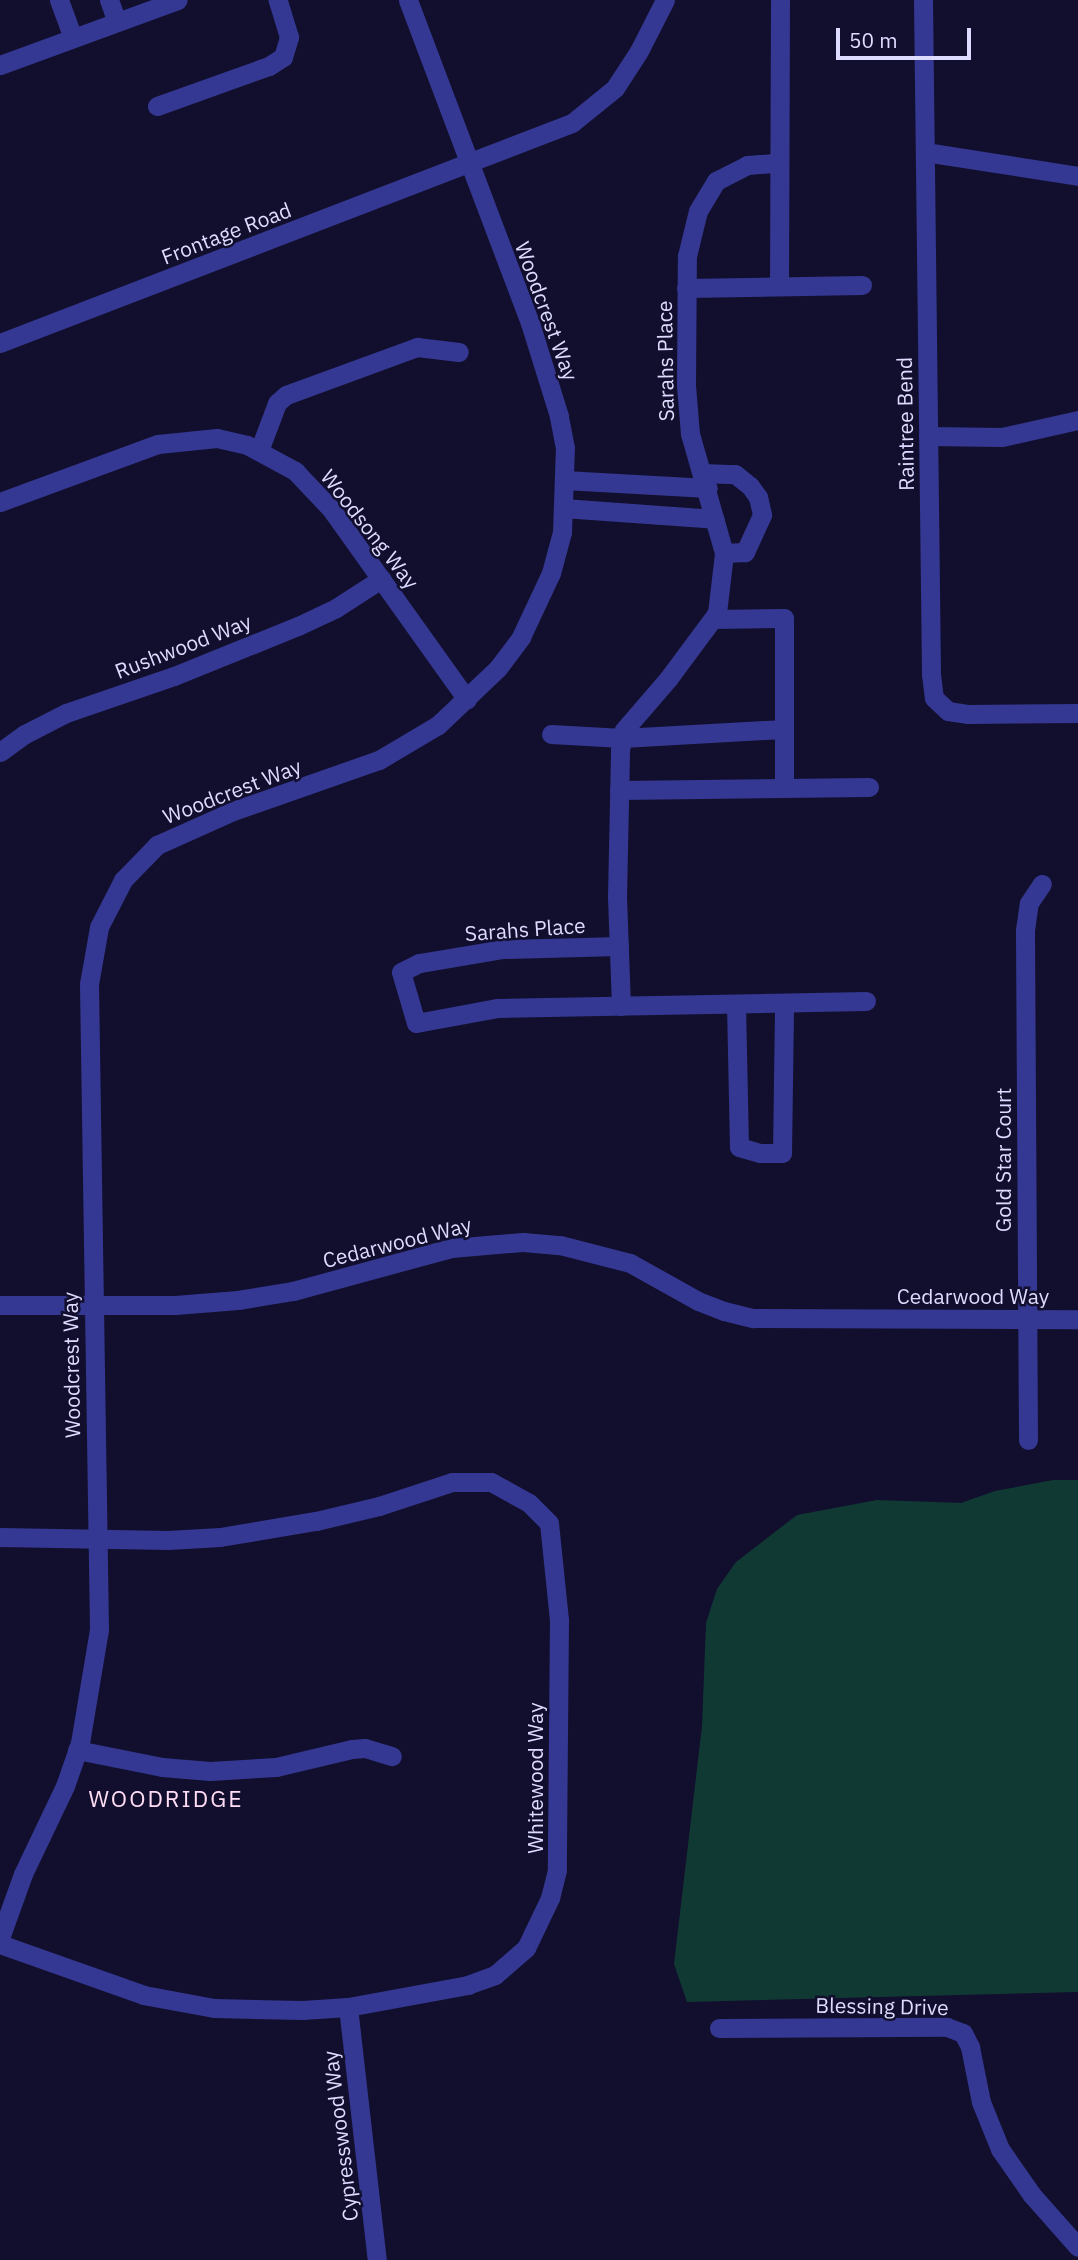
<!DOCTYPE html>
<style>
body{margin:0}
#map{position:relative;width:1078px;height:2260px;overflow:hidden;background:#120f2e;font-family:"IBM Plex Sans",sans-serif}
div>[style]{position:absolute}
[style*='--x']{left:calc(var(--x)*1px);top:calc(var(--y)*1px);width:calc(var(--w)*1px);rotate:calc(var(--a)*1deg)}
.green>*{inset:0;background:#113934}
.minor>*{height:19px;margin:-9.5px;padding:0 9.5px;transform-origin:9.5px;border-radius:9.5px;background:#353892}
span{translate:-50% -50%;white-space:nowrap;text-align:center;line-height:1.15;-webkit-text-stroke:5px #120f2e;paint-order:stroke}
.street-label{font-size:21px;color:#dddbff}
.neighbourhood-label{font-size:23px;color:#ffddf5;letter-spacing:2px}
.scale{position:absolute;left:836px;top:28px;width:135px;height:32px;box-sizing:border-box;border:4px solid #dddbff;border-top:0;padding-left:9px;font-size:21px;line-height:24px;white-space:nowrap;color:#dddbff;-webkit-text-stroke:5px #120f2e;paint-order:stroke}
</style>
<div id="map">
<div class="green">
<div style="clip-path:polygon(1053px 1480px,1078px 1480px,1078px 1992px,687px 2002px,674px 1964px,702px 1726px,706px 1623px,717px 1589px,736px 1562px,797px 1515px,877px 1500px,961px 1503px,995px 1491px)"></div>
</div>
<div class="minor">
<div style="--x:59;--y:0;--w:40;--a:69.8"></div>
<div style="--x:109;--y:0;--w:23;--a:70"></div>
<div style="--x:923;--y:0;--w:674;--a:89.32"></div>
<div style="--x:931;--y:674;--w:24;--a:83"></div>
<div style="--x:934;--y:698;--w:19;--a:43"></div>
<div style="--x:948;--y:711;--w:19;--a:9"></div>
<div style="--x:967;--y:714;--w:111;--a:-0.5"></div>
<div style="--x:0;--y:65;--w:189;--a:-20.1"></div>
<div style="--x:157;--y:106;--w:119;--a:-19.7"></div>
<div style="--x:269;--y:66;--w:17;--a:-33"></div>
<div style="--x:283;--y:57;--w:21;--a:-73"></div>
<div style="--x:289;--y:37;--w:39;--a:-107"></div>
<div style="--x:925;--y:152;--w:155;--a:8.9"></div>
<div style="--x:779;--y:286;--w:286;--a:-89.8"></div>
<div style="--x:686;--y:288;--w:176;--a:-1"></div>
<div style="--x:0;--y:343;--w:613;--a:-21.04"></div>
<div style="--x:572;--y:123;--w:55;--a:-39.1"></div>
<div style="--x:615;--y:88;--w:44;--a:-57"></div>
<div style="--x:639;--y:51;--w:57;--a:-63"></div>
<div style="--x:928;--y:436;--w:74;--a:0.8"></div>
<div style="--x:1002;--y:437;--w:78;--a:-12.6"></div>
<div style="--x:259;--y:451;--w:51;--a:-69.4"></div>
<div style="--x:277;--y:403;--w:12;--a:-42"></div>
<div style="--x:286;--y:395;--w:140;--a:-20.1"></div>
<div style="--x:417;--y:347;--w:42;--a:6.8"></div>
<div style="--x:702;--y:473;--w:33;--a:2"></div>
<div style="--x:735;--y:474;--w:19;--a:39"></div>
<div style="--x:750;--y:486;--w:14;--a:54"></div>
<div style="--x:758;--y:497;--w:18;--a:77"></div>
<div style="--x:762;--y:515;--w:41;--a:114.7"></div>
<div style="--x:745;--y:552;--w:21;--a:177"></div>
<div style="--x:564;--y:480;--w:144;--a:3.2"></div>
<div style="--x:0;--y:502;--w:168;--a:-20.2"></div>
<div style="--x:158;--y:444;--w:59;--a:-5.8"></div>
<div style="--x:217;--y:438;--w:31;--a:13"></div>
<div style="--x:247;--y:445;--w:55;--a:28.4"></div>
<div style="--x:295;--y:471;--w:52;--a:46.5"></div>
<div style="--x:331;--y:509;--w:234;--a:54.5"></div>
<div style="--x:563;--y:508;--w:152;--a:4.1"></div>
<div style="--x:713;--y:619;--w:71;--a:-0.8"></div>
<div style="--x:784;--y:618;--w:170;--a:90"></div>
<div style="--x:551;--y:734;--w:71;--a:3.2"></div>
<div style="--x:622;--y:738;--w:162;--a:-3.2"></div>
<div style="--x:0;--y:752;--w:31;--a:-36"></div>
<div style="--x:25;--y:734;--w:46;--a:-27.1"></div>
<div style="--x:66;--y:713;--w:114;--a:-18.9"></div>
<div style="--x:174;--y:676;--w:134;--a:-22"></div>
<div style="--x:298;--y:626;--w:42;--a:-25.3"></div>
<div style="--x:336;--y:608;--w:54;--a:-32.8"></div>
<div style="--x:619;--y:790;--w:250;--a:-0.7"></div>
<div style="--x:619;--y:946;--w:116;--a:178.5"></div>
<div style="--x:503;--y:949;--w:85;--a:170.5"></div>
<div style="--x:419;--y:963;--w:20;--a:153"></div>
<div style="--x:401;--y:972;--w:53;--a:73.6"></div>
<div style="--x:416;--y:1023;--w:82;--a:-10.5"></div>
<div style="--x:497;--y:1008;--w:369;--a:-1.1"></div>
<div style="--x:736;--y:1004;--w:143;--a:88.8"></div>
<div style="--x:739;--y:1147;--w:22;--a:16"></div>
<div style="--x:760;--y:1153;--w:22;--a:0"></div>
<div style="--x:782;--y:1153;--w:150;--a:-89.2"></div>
<div style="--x:621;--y:1006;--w:109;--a:-92.1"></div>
<div style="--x:617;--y:897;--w:147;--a:-88.8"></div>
<div style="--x:620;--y:750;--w:20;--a:-79"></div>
<div style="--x:624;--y:730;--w:67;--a:-49.2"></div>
<div style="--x:668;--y:679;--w:82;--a:-53.4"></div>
<div style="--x:717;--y:613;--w:60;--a:-83.3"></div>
<div style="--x:724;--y:553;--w:124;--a:-105.9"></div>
<div style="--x:690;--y:434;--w:49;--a:-94.7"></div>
<div style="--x:686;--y:385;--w:129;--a:-89.6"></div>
<div style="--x:687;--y:256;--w:46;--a:-76.3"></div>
<div style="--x:698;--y:211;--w:35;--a:-59"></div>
<div style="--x:716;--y:181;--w:35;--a:-27"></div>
<div style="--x:747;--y:165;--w:32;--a:-4"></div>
<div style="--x:0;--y:1305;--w:175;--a:0"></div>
<div style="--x:175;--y:1305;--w:63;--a:-4.5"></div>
<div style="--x:238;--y:1300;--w:56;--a:-9.3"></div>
<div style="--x:293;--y:1291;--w:164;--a:-15.2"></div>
<div style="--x:451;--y:1248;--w:72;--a:-4.8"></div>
<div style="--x:523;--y:1242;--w:37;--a:5"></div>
<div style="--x:560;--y:1245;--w:72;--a:14.4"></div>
<div style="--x:630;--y:1263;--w:78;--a:29.2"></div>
<div style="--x:698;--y:1301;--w:28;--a:21"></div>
<div style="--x:724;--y:1311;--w:30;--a:14"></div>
<div style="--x:753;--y:1318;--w:325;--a:0.2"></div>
<div style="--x:1028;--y:1440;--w:510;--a:-90.34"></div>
<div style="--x:1025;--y:930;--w:27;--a:-82"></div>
<div style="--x:1029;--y:903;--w:23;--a:-56"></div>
<div style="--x:0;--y:1537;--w:168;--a:1"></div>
<div style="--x:168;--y:1540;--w:52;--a:-3.3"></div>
<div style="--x:220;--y:1537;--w:97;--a:-9.5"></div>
<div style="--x:316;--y:1521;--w:65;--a:-13.4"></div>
<div style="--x:379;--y:1506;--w:77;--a:-18.2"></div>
<div style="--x:452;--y:1482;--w:39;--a:0"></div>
<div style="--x:491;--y:1482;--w:43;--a:28.9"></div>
<div style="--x:529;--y:1503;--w:28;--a:45"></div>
<div style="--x:549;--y:1523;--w:98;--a:84.1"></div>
<div style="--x:559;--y:1620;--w:250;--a:90.5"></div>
<div style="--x:557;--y:1870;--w:29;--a:104"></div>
<div style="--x:550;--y:1898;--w:55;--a:115.6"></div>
<div style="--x:526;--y:1948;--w:41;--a:138.9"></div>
<div style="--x:495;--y:1975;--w:29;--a:160"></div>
<div style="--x:468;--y:1985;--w:122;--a:169.6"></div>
<div style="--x:348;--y:2007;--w:46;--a:176.3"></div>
<div style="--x:302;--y:2010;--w:88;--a:-178.7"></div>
<div style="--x:214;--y:2008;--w:71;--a:-169.5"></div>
<div style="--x:144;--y:1995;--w:153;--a:-160.5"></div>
<div style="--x:77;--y:1750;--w:87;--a:11.3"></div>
<div style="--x:162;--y:1767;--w:48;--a:4.8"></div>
<div style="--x:210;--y:1771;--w:66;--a:-3.5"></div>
<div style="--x:276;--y:1767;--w:78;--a:-13.3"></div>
<div style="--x:352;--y:1749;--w:13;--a:-4"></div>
<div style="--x:365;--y:1748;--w:28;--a:17"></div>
<div style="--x:0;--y:1938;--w:68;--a:-70.2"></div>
<div style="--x:23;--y:1874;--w:98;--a:-64.5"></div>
<div style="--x:65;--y:1786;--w:46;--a:-70.8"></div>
<div style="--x:80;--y:1743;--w:116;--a:-80.5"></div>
<div style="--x:99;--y:1629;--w:645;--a:-90.89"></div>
<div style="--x:89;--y:984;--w:58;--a:-80"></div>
<div style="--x:99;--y:927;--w:53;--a:-62.9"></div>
<div style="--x:123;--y:880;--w:49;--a:-45.8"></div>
<div style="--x:157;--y:845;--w:83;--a:-24.1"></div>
<div style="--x:233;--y:811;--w:155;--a:-19.3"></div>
<div style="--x:379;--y:760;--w:69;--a:-30.7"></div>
<div style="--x:438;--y:725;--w:83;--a:-43.5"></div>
<div style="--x:498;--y:668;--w:39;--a:-53"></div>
<div style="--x:521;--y:637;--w:71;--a:-64.9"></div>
<div style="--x:551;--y:573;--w:42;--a:-75"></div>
<div style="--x:562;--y:532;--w:84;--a:-88"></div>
<div style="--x:565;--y:448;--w:33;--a:-101"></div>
<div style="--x:559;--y:416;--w:97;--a:-107.3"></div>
<div style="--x:530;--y:323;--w:345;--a:-110.7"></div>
<div style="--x:348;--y:2007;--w:255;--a:83.5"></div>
<div style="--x:719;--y:2028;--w:228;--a:-0.3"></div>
<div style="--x:947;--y:2027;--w:17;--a:21"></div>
<div style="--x:963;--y:2033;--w:16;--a:63"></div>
<div style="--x:970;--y:2047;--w:56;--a:78.7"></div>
<div style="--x:981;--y:2102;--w:51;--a:68"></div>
<div style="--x:1000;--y:2149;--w:56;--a:55.2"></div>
<div style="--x:1032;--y:2195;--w:69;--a:48.5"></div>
</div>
<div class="street-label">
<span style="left:226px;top:233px;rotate:-21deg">Frontage Road</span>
<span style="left:547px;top:311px;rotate:70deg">Woodcrest Way</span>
<span style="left:665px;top:361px;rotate:-91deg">Sarahs Place</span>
<span style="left:905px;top:424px;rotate:-91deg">Raintree Bend</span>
<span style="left:370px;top:529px;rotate:52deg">Woodsong Way</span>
<span style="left:183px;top:646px;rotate:-21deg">Rushwood Way</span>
<span style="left:232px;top:791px;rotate:-21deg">Woodcrest Way</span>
<span style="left:525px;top:929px;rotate:-4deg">Sarahs Place</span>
<span style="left:1003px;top:1160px;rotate:-90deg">Gold Star Court</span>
<span style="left:397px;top:1242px;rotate:-14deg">Cedarwood Way</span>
<span style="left:973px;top:1296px">Cedarwood Way</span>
<span style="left:71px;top:1365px;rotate:-91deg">Woodcrest Way</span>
<span style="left:535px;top:1778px;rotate:-90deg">Whitewood Way</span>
<span style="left:882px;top:2006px;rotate:1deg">Blessing Drive</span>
<span style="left:340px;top:2136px;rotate:-97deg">Cypresswood Way</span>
</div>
<div class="neighbourhood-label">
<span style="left:166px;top:1798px">WOODRIDGE</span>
</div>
<div class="scale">50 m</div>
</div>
